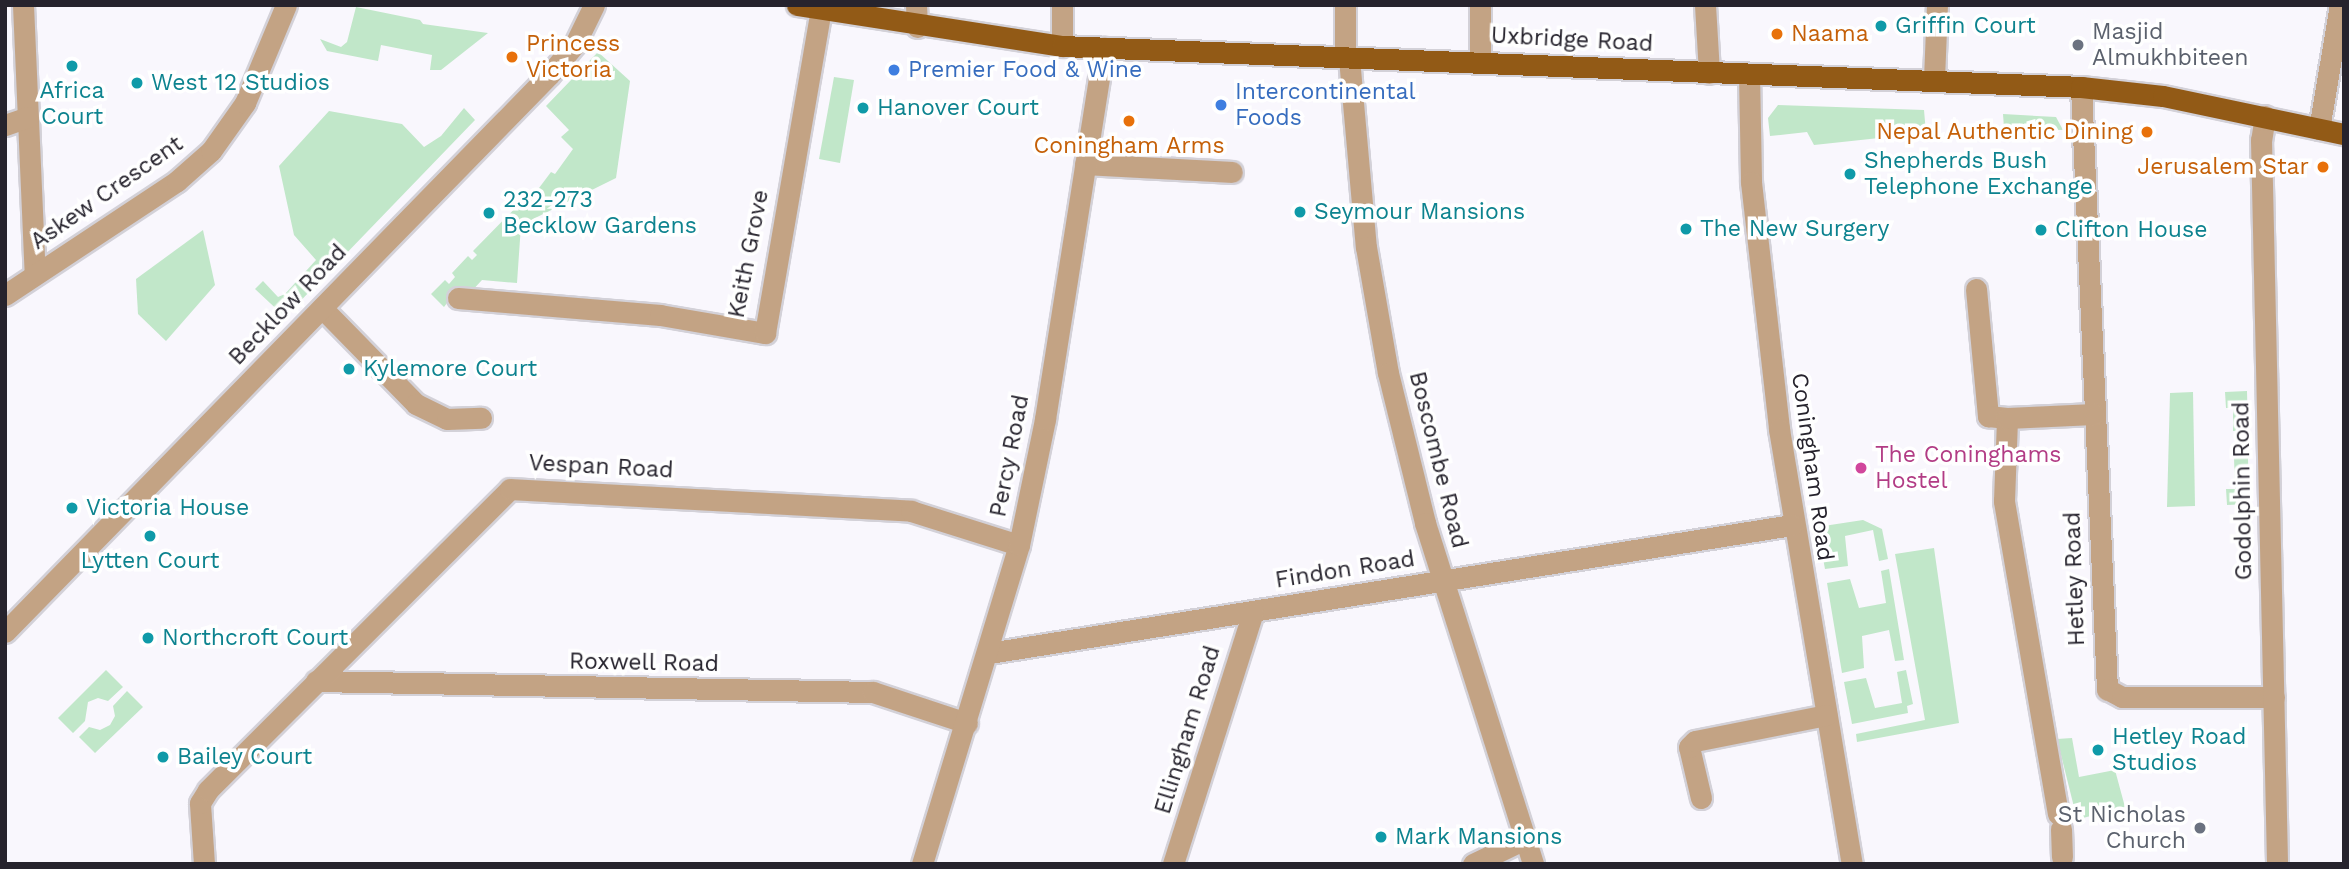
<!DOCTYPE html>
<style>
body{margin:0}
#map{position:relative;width:2349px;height:869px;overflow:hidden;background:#f9f7fd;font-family:"Work Sans",sans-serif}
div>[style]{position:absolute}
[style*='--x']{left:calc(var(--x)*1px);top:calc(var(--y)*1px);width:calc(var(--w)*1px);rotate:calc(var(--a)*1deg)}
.green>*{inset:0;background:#c1e7c9}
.roads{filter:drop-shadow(2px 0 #d3d1d8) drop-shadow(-2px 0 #d3d1d8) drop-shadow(0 2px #d3d1d8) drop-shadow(0 -2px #d3d1d8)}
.minor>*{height:21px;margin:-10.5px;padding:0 10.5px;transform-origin:10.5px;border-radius:10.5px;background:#c3a384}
.major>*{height:21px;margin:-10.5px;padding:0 10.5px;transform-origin:10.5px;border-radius:10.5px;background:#925a16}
.dots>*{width:19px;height:19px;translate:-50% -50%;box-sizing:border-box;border:4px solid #fff;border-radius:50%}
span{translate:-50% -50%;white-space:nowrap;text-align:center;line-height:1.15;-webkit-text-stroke:7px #fff;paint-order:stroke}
.culture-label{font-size:23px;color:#0d838f}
.left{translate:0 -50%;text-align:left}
.worship-label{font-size:23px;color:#5b616d}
.right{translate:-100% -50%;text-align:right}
.food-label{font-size:23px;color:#c56008}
.street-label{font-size:23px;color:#26232d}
.shop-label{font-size:23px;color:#366cbe}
.hotel-label{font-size:23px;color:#b23c85}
.frame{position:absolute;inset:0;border:7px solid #26232d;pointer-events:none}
</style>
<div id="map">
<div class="green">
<div style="clip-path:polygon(356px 7px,420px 20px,423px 24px,488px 33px,441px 70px,430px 70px,432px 55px,381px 45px,378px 61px,327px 51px,320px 39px,341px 47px,347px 42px)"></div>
<div style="clip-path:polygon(598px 52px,630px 81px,616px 178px,521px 225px,517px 283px,482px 280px,469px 294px,460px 286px,444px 307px,431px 294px,445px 280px,449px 284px,455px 277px,452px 273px,468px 256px,472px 260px,477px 255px,473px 251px,530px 193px,533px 196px,551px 172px,555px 174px,573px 149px,561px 137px,569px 130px,546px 106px)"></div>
<div style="clip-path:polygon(834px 77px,854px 80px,840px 163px,819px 159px)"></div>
<div style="clip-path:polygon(1778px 105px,1924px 110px,1926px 133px,1814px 145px,1807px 132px,1770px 136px,1768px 118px)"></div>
<div style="clip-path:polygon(464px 108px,475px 120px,285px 317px,255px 289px,263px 281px,278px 297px,285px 294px,316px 260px,294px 235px,279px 166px,329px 111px,402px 124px,424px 147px,441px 136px)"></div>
<div style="clip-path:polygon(2003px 114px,2056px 117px,2063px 130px,2004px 128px)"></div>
<div style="clip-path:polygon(203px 230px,215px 285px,166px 341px,138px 314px,136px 279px)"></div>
<div style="clip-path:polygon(2247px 391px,2248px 431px,2233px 431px,2233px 408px,2226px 408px,2225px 392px)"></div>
<div style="clip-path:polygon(2193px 392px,2195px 506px,2167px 507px,2170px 393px)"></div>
<div style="clip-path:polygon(2234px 458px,2248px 458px,2249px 504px,2227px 505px,2226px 489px,2235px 489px)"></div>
<div style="clip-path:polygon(1863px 520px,1882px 529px,1888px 559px,1879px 561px,1873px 530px,1845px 536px,1848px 566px,1825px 569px,1817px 527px)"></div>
<div style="clip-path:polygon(1934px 548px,1959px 723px,1857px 742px,1856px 734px,1925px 720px,1895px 554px)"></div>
<div style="clip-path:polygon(1889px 569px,1904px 660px,1895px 661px,1889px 630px,1862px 636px,1864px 668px,1842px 673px,1827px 583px,1850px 579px,1859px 608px,1886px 603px,1881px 571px)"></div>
<div style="clip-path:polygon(106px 670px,123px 687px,108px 701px,98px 698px,88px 702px,85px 721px,73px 733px,58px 718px)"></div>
<div style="clip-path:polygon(1906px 670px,1913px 704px,1907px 706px,1908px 713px,1852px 724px,1844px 682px,1866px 678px,1875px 708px,1902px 703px,1897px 672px)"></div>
<div style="clip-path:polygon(127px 691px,143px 707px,95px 753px,79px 737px,89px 727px,100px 730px,110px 725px,115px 716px,113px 706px)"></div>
<div style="clip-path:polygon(2072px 738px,2079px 777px,2115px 770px,2125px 807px,2083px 818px,2078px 823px,2057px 739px)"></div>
</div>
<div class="roads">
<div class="minor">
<div style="--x:23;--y:5;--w:270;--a:87.5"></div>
<div style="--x:916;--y:5;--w:22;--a:87"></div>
<div style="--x:1345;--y:5;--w:53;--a:90"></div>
<div style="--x:1480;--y:5;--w:57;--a:90"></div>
<div style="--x:1705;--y:5;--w:68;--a:86.6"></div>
<div style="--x:1062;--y:46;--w:41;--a:-90"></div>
<div style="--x:1349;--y:58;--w:190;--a:84.9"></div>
<div style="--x:1366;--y:247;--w:128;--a:80.1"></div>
<div style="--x:1388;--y:373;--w:154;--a:76.1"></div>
<div style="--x:1425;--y:523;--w:358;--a:72.4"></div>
<div style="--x:1749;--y:74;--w:108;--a:88.9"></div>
<div style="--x:1751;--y:182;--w:249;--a:83.5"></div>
<div style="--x:1779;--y:429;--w:441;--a:80.5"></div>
<div style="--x:1934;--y:79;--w:74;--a:-87.7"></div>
<div style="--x:2081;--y:87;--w:603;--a:87.53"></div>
<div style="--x:2107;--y:689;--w:17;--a:28"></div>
<div style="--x:2122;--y:697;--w:152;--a:0"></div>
<div style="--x:2265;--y:116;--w:24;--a:99"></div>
<div style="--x:2261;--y:140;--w:724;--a:88.73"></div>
<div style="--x:5;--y:125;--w:24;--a:-19"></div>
<div style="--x:2319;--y:129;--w:126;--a:-80.4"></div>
<div style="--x:1085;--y:164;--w:147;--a:3.1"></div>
<div style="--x:1976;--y:289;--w:128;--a:84.6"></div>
<div style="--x:1988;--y:416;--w:19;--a:6"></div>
<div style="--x:5;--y:295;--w:206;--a:-33.5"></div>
<div style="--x:177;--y:181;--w:45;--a:-41.4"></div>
<div style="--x:211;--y:151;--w:59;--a:-54.7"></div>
<div style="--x:245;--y:103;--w:106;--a:-67.3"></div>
<div style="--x:458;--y:298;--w:203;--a:4.8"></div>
<div style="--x:660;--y:315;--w:107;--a:9.7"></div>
<div style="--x:765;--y:333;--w:328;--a:-80.2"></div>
<div style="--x:322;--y:308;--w:134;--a:45.6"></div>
<div style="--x:416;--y:404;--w:34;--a:26"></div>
<div style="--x:447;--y:419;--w:34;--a:-2"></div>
<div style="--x:5;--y:632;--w:779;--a:-45.68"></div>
<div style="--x:549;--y:75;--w:40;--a:-50"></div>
<div style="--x:575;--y:44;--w:43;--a:-64"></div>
<div style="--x:989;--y:653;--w:813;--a:-9.06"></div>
<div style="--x:316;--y:681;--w:557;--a:1.13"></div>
<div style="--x:873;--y:692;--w:99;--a:18.3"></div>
<div style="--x:1701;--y:798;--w:52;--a:-103.2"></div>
<div style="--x:1689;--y:747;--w:8;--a:-45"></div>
<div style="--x:1695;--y:741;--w:134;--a:-11.2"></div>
<div style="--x:2058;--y:814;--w:318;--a:-99.8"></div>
<div style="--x:2004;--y:501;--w:83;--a:-87.9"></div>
<div style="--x:2007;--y:418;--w:87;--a:-2.6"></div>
<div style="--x:2061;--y:829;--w:28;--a:88"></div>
<div style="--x:204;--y:864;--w:61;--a:-93.8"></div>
<div style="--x:200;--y:803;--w:15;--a:-58"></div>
<div style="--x:208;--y:790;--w:426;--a:-44.9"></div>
<div style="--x:510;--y:489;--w:402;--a:3.1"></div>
<div style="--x:911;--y:511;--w:113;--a:17.5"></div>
<div style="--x:922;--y:864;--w:333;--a:-73.1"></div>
<div style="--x:1019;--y:545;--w:129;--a:-78.3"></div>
<div style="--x:1045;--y:419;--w:376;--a:-81"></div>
<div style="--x:1173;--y:864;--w:264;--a:-72.4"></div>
<div style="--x:1473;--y:864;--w:58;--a:-25.7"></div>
</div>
<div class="major">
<div style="--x:797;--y:5;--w:268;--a:8.8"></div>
<div style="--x:1062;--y:46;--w:1020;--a:2.3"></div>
<div style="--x:2081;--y:87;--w:82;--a:6.3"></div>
<div style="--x:2163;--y:96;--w:185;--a:11.9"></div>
</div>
</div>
<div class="dots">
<div style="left:1881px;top:26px;background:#0f9aa8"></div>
<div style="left:1777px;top:34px;background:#e8710a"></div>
<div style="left:2078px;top:45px;background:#6b7280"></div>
<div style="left:512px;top:57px;background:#e8710a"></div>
<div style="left:72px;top:66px;background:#0f9aa8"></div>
<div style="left:894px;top:70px;background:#3f7fe0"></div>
<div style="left:137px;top:83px;background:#0f9aa8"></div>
<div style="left:1221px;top:105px;background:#3f7fe0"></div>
<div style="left:863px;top:108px;background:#0f9aa8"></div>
<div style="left:1129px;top:121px;background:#e8710a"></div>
<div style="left:2147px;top:132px;background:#e8710a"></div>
<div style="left:2323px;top:167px;background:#e8710a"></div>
<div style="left:1850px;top:174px;background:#0f9aa8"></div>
<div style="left:1300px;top:212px;background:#0f9aa8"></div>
<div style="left:489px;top:213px;background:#0f9aa8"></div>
<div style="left:1686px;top:229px;background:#0f9aa8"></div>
<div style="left:2041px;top:230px;background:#0f9aa8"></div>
<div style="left:349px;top:369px;background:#0f9aa8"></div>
<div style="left:1861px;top:468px;background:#d1479c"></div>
<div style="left:72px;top:508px;background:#0f9aa8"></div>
<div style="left:150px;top:536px;background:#0f9aa8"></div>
<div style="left:148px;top:638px;background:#0f9aa8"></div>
<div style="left:2098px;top:750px;background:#0f9aa8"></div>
<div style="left:163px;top:757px;background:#0f9aa8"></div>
<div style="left:2200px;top:828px;background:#6b7280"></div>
<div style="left:1381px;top:837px;background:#0f9aa8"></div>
</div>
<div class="culture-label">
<span class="left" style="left:1895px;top:26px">Griffin Court</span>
<span class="left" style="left:151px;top:83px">West 12 Studios</span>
<span style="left:72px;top:104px">Africa<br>Court</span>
<span class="left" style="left:877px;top:108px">Hanover Court</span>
<span class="left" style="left:1864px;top:174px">Shepherds Bush<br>Telephone Exchange</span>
<span class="left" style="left:503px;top:213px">232-273<br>Becklow Gardens</span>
<span class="left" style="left:1314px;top:212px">Seymour Mansions</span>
<span class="left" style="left:1700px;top:229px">The New Surgery</span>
<span class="left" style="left:2055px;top:230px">Clifton House</span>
<span class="left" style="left:363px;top:369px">Kylemore Court</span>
<span class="left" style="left:86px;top:508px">Victoria House</span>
<span style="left:150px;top:561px">Lytten Court</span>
<span class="left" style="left:162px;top:638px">Northcroft Court</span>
<span class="left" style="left:2112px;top:750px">Hetley Road<br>Studios</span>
<span class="left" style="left:177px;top:757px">Bailey Court</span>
<span class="left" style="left:1395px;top:837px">Mark Mansions</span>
</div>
<div class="worship-label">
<span class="left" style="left:2092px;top:45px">Masjid<br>Almukhbiteen</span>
<span class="right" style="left:2186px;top:828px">St Nicholas<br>Church</span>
</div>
<div class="food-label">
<span class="left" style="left:1791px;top:34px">Naama</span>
<span class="left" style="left:526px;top:57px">Princess<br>Victoria</span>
<span class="right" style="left:2133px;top:132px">Nepal Authentic Dining</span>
<span style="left:1129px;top:146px">Coningham Arms</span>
<span class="right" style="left:2309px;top:167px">Jerusalem Star</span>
</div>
<div class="street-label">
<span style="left:1572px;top:40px;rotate:3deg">Uxbridge Road</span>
<span style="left:107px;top:193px;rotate:-35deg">Askew Crescent</span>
<span style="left:749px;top:254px;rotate:-79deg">Keith Grove</span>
<span style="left:288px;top:305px;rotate:-46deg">Becklow Road</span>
<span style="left:1010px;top:456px;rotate:-79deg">Percy Road</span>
<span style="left:1438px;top:460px;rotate:76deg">Boscombe Road</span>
<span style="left:601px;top:467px;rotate:3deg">Vespan Road</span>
<span style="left:1812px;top:467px;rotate:82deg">Coningham Road</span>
<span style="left:2243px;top:491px;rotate:-91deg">Godolphin Road</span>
<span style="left:1345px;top:570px;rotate:-9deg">Findon Road</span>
<span style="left:2075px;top:579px;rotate:-92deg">Hetley Road</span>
<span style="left:644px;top:663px;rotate:1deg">Roxwell Road</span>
<span style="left:1188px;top:730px;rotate:-73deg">Ellingham Road</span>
</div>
<div class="shop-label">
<span class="left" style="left:908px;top:70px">Premier Food &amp; Wine</span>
<span class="left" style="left:1235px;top:105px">Intercontinental<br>Foods</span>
</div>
<div class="hotel-label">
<span class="left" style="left:1875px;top:468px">The Coninghams<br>Hostel</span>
</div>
<div class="frame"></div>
</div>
